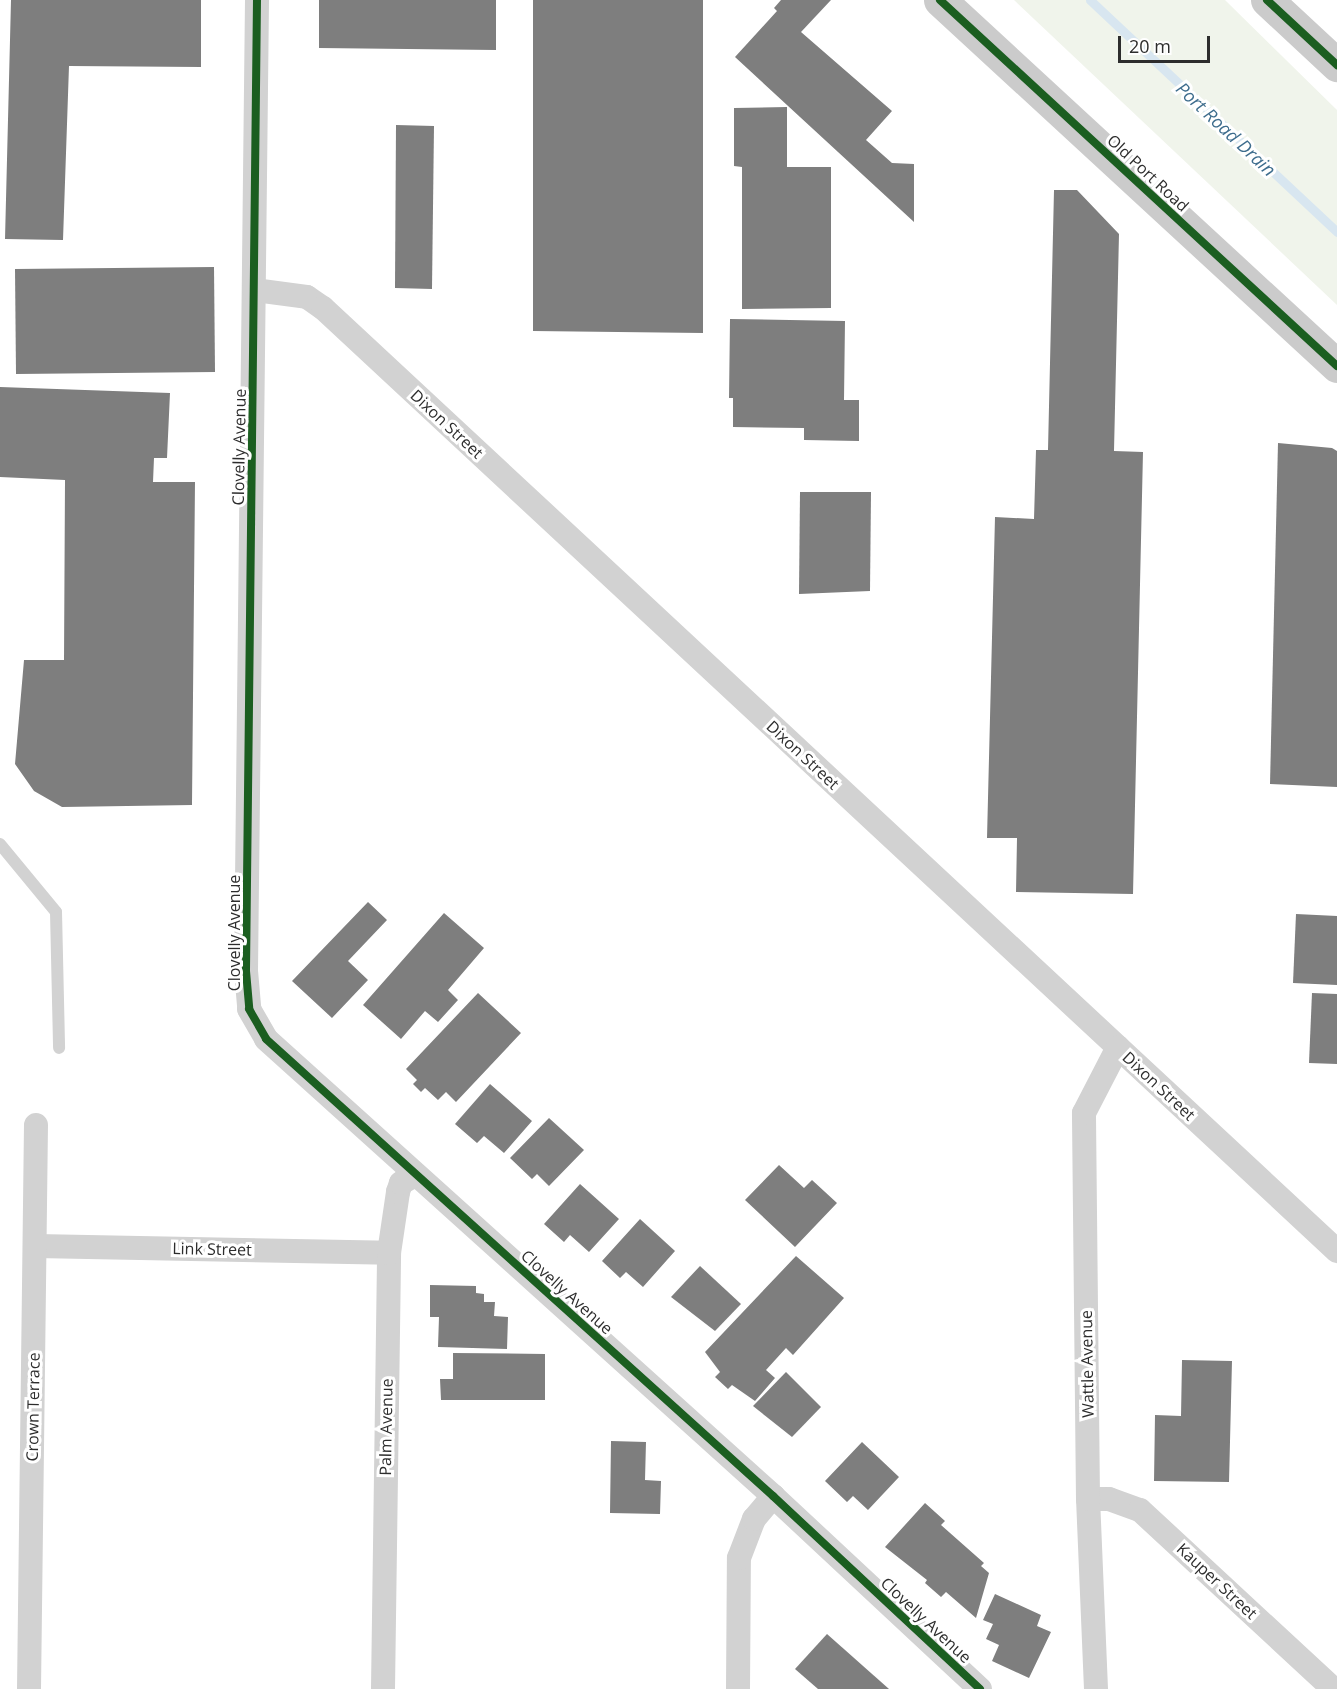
<!DOCTYPE html>
<style>
body{margin:0}
#map{position:relative;width:1337px;height:1689px;overflow:hidden;background:#fff;font-family:"Open Sans",sans-serif}
div>[style]{position:absolute}
[style*='--x']{left:calc(var(--x)*1px);top:calc(var(--y)*1px);width:calc(var(--w)*1px);rotate:calc(var(--a)*1deg)}
.green>*{inset:0;background:#f0f4eb}
.stream>*{height:9px;margin:-4.5px;padding:0 4.5px;transform-origin:4.5px;border-radius:4.5px;background:#d8e6f0}
.building>*{inset:0;background:#7e7e7e}
.lane>*{height:12px;margin:-6px;padding:0 6px;transform-origin:6px;border-radius:6px;background:#d2d2d2}
.street>*{height:24px;margin:-12px;padding:0 12px;transform-origin:12px;border-radius:12px;background:#d2d2d2}
.secondary>*{height:33px;margin:-16.5px;padding:0 16.5px;transform-origin:16.5px;border-radius:16.5px;background:#cbcbcb}
.cycleway>*{height:8px;margin:-4px;padding:0 4px;transform-origin:4px;border-radius:4px;background:#1b5e20}
span{translate:-50% -50%;white-space:nowrap;text-align:center;line-height:1.15;-webkit-text-stroke:6px #fff;paint-order:stroke}
.street-label{font-size:16px;color:#2d2d2d}
.water-label{font-size:18px;color:#3e6d8d;font-style:italic}
.scale{position:absolute;left:1118px;top:36px;width:92px;height:27px;box-sizing:border-box;border:3px solid #2d2d2d;border-top:0;padding-left:8px;font-size:18px;line-height:21px;white-space:nowrap;color:#2d2d2d;-webkit-text-stroke:4px #fff;paint-order:stroke}
</style>
<div id="map">
<div class="green">
<div style="clip-path:polygon(1014px 0,1225px 0,1337px 110px,1337px 305px)"></div>
</div>
<div class="stream">
<div style="--x:1090;--y:0;--w:339;--a:43.2"></div>
</div>
<div class="building">
<div style="clip-path:polygon(11px 0,201px 0,201px 67px,69px 66px,63px 240px,5px 239px)"></div>
<div style="clip-path:polygon(319px 0,496px 0,496px 50px,319px 48px)"></div>
<div style="clip-path:polygon(533px 0,703px 0,703px 333px,533px 331px)"></div>
<div style="clip-path:polygon(781px 0,831px 0,801px 32px,892px 111px,866px 140px,892px 163px,914px 164px,914px 222px,735px 57px,777px 11px,774px 8px)"></div>
<div style="clip-path:polygon(787px 107px,787px 167px,831px 167px,831px 308px,742px 309px,742px 167px,734px 166px,734px 108px)"></div>
<div style="clip-path:polygon(396px 125px,434px 126px,432px 289px,395px 288px)"></div>
<div style="clip-path:polygon(1054px 190px,1077px 190px,1119px 234px,1114px 451px,1143px 452px,1133px 894px,1016px 892px,1017px 838px,987px 838px,995px 517px,1034px 519px,1036px 450px,1048px 450px)"></div>
<div style="clip-path:polygon(214px 267px,215px 372px,16px 374px,15px 269px)"></div>
<div style="clip-path:polygon(730px 319px,845px 321px,844px 400px,859px 400px,859px 441px,804px 440px,804px 428px,733px 427px,733px 398px,729px 398px)"></div>
<div style="clip-path:polygon(0 387px,170px 393px,167px 458px,154px 458px,153px 482px,195px 482px,192px 805px,62px 807px,34px 791px,15px 764px,24px 660px,64px 660px,65px 480px,0 477px)"></div>
<div style="clip-path:polygon(1278px 443px,1332px 448px,1337px 451px,1337px 787px,1270px 784px)"></div>
<div style="clip-path:polygon(800px 492px,871px 492px,870px 591px,799px 594px)"></div>
<div style="clip-path:polygon(368px 902px,387px 920px,348px 961px,368px 980px,332px 1018px,292px 981px)"></div>
<div style="clip-path:polygon(444px 913px,484px 948px,448px 990px,458px 1000px,438px 1022px,425px 1011px,401px 1039px,363px 1005px)"></div>
<div style="clip-path:polygon(1296px 914px,1337px 916px,1337px 985px,1293px 983px)"></div>
<div style="clip-path:polygon(478px 993px,521px 1033px,456px 1102px,446px 1092px,438px 1100px,425px 1088px,421px 1092px,413px 1084px,417px 1080px,406px 1069px)"></div>
<div style="clip-path:polygon(1312px 993px,1337px 994px,1337px 1064px,1309px 1063px)"></div>
<div style="clip-path:polygon(490px 1084px,532px 1121px,504px 1153px,484px 1136px,477px 1143px,455px 1124px)"></div>
<div style="clip-path:polygon(549px 1118px,584px 1150px,549px 1186px,537px 1174px,532px 1179px,510px 1158px)"></div>
<div style="clip-path:polygon(779px 1165px,804px 1188px,812px 1180px,837px 1203px,795px 1247px,745px 1200px)"></div>
<div style="clip-path:polygon(580px 1184px,619px 1219px,589px 1252px,570px 1235px,564px 1242px,544px 1224px)"></div>
<div style="clip-path:polygon(640px 1219px,675px 1251px,643px 1287px,626px 1272px,620px 1278px,602px 1261px)"></div>
<div style="clip-path:polygon(796px 1256px,844px 1298px,793px 1355px,786px 1348px,766px 1370px,775px 1378px,755px 1401px,732px 1385px,728px 1389px,715px 1377px,720px 1372px,705px 1352px)"></div>
<div style="clip-path:polygon(700px 1266px,741px 1304px,715px 1331px,671px 1297px)"></div>
<div style="clip-path:polygon(430px 1285px,476px 1286px,476px 1293px,484px 1294px,484px 1302px,495px 1302px,494px 1316px,508px 1317px,507px 1349px,438px 1347px,439px 1317px,430px 1317px)"></div>
<div style="clip-path:polygon(453px 1353px,545px 1354px,545px 1400px,441px 1400px,440px 1379px,453px 1379px)"></div>
<div style="clip-path:polygon(1182px 1360px,1232px 1361px,1229px 1482px,1154px 1481px,1155px 1415px,1181px 1416px)"></div>
<div style="clip-path:polygon(786px 1372px,821px 1407px,792px 1437px,753px 1406px)"></div>
<div style="clip-path:polygon(611px 1441px,646px 1442px,645px 1480px,661px 1481px,660px 1514px,610px 1513px)"></div>
<div style="clip-path:polygon(862px 1442px,899px 1477px,868px 1510px,853px 1496px,847px 1502px,825px 1481px)"></div>
<div style="clip-path:polygon(925px 1503px,945px 1521px,941px 1525px,984px 1563px,981px 1566px,989px 1573px,976px 1618px,946px 1592px,941px 1597px,925px 1583px,927px 1580px,885px 1547px)"></div>
<div style="clip-path:polygon(995px 1594px,1041px 1615px,1037px 1626px,1051px 1632px,1029px 1678px,992px 1661px,999px 1645px,986px 1639px,993px 1624px,983px 1620px)"></div>
<div style="clip-path:polygon(827px 1634px,889px 1689px,818px 1689px,795px 1669px)"></div>
</div>
<div class="lane">
<div style="--x:0;--y:844;--w:88;--a:50.5"></div>
<div style="--x:56;--y:912;--w:136;--a:88.7"></div>
</div>
<div class="street">
<div style="--x:257;--y:0;--w:971;--a:90.65"></div>
<div style="--x:246;--y:971;--w:38;--a:85"></div>
<div style="--x:249;--y:1009;--w:34;--a:60"></div>
<div style="--x:266;--y:1039;--w:683;--a:42.03"></div>
<div style="--x:773;--y:1496;--w:283;--a:43"></div>
<div style="--x:254;--y:290;--w:53;--a:7.5"></div>
<div style="--x:307;--y:297;--w:19;--a:35"></div>
<div style="--x:323;--y:308;--w:1385;--a:42.92"></div>
<div style="--x:36;--y:1246;--w:353;--a:1.1"></div>
<div style="--x:1088;--y:1499;--w:21;--a:0"></div>
<div style="--x:1109;--y:1499;--w:33;--a:20"></div>
<div style="--x:1140;--y:1510;--w:263;--a:42.8"></div>
<div style="--x:29;--y:1689;--w:564;--a:-89.29"></div>
<div style="--x:383;--y:1689;--w:436;--a:-89.2"></div>
<div style="--x:389;--y:1253;--w:62;--a:-81.6"></div>
<div style="--x:398;--y:1192;--w:9;--a:-72"></div>
<div style="--x:401;--y:1183;--w:16;--a:-30"></div>
<div style="--x:738;--y:1689;--w:131;--a:-89.6"></div>
<div style="--x:739;--y:1558;--w:42;--a:-69"></div>
<div style="--x:754;--y:1519;--w:30;--a:-50"></div>
<div style="--x:1096;--y:1689;--w:190;--a:-92.4"></div>
<div style="--x:1088;--y:1499;--w:386;--a:-90.6"></div>
<div style="--x:1084;--y:1113;--w:74;--a:-62.7"></div>
</div>
<div class="secondary">
<div style="--x:940;--y:0;--w:540;--a:42.67"></div>
<div style="--x:1267;--y:0;--w:96;--a:42.9"></div>
</div>
<div class="cycleway">
<div style="--x:257;--y:0;--w:971;--a:90.65"></div>
<div style="--x:246;--y:971;--w:38;--a:85"></div>
<div style="--x:249;--y:1009;--w:34;--a:60"></div>
<div style="--x:266;--y:1039;--w:683;--a:42.03"></div>
<div style="--x:773;--y:1496;--w:283;--a:43"></div>
<div style="--x:940;--y:0;--w:540;--a:42.67"></div>
<div style="--x:1267;--y:0;--w:96;--a:42.9"></div>
</div>
<div class="street-label">
<span style="left:1148px;top:173px;rotate:43deg">Old Port Road</span>
<span style="left:447px;top:424px;rotate:43deg">Dixon Street</span>
<span style="left:239px;top:447px;rotate:-89deg">Clovelly Avenue</span>
<span style="left:803px;top:755px;rotate:43deg">Dixon Street</span>
<span style="left:234px;top:933px;rotate:-90deg">Clovelly Avenue</span>
<span style="left:1159px;top:1086px;rotate:43deg">Dixon Street</span>
<span style="left:212px;top:1249px;rotate:1deg">Link Street</span>
<span style="left:567px;top:1292px;rotate:42deg">Clovelly Avenue</span>
<span style="left:1087px;top:1364px;rotate:-91deg">Wattle Avenue</span>
<span style="left:33px;top:1407px;rotate:-89deg">Crown Terrace</span>
<span style="left:386px;top:1427px;rotate:-89deg">Palm Avenue</span>
<span style="left:1217px;top:1581px;rotate:43deg">Kauper Street</span>
<span style="left:926px;top:1620px;rotate:43deg">Clovelly Avenue</span>
</div>
<div class="water-label">
<span style="left:1226px;top:129px;rotate:43deg">Port Road Drain</span>
</div>
<div class="scale">20 m</div>
</div>
